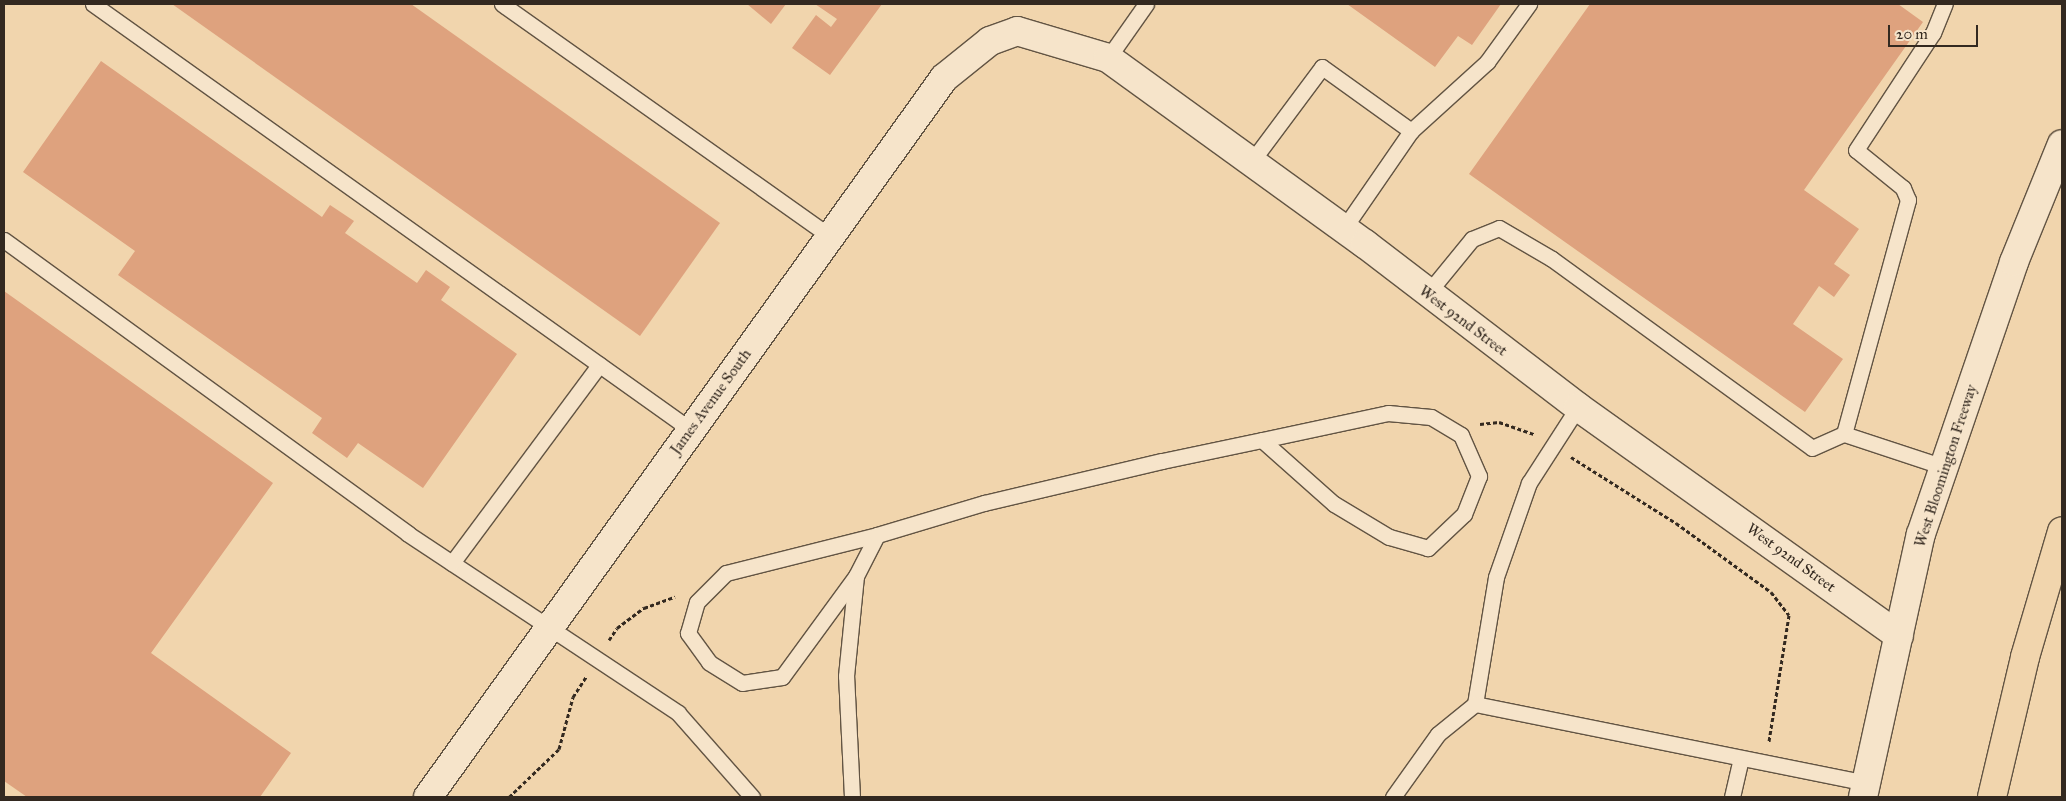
<!DOCTYPE html>
<style>
body{margin:0}
#map{position:relative;width:2066px;height:801px;overflow:hidden;background:#f1d5ad;font-family:"IM FELL Great Primer",serif}
div>[style]{position:absolute}
[style*='--x']{left:calc(var(--x)*1px);top:calc(var(--y)*1px);width:calc(var(--w)*1px);rotate:calc(var(--a)*1deg)}
.building>*{inset:0;background:#dea27e}
.path>*{height:3px;margin-top:-1.5px;transform-origin:0;background:repeating-linear-gradient(90deg,#332920 0 4px,transparent 0 6.5px)}
.roads{filter:drop-shadow(1px 0 #625443) drop-shadow(-1px 0 #625443) drop-shadow(0 1px #625443) drop-shadow(0 -1px #625443)}
.lane>*{height:15px;margin:-7.5px;padding:0 7.5px;transform-origin:7.5px;border-radius:7.5px;background:#f6e4ca}
.secondary>*{height:28px;margin:-14px;padding:0 14px;transform-origin:14px;border-radius:14px;background:#f6e4ca}
.highway>*{height:28px;margin:-14px;padding:0 14px;transform-origin:14px;border-radius:14px;background:#f1d5ad}
span{translate:-50% -50%;white-space:nowrap;text-align:center;line-height:1.15;-webkit-text-stroke:4px #f6e4ca;paint-order:stroke}
.street-label{font-size:15px;color:#332920}
.frame{position:absolute;inset:0;border:5px solid #332920;pointer-events:none}
.scale{position:absolute;left:1888px;top:25px;width:90px;height:22px;box-sizing:border-box;border:2px solid #332920;border-top:0;padding-left:6px;font-size:15px;line-height:18px;white-space:nowrap;color:#332920;-webkit-text-stroke:4px #f6e4ca;paint-order:stroke}
</style>
<div id="map">
<div class="building">
<div style="clip-path:polygon(172px 4px,411px 4px,720px 223px,640px 336px)"></div>
<div style="clip-path:polygon(747px 4px,786px 4px,771px 24px)"></div>
<div style="clip-path:polygon(815px 4px,882px 4px,830px 75px,792px 48px,816px 15px,831px 27px,837px 19px)"></div>
<div style="clip-path:polygon(1347px 4px,1501px 4px,1472px 45px,1458px 36px,1435px 67px)"></div>
<div style="clip-path:polygon(1590px 4px,1898px 4px,1923px 22px,1804px 190px,1859px 229px,1834px 264px,1850px 275px,1834px 297px,1819px 286px,1793px 324px,1843px 359px,1805px 412px,1469px 174px)"></div>
<div style="clip-path:polygon(101px 61px,322px 217px,330px 205px,354px 221px,345px 233px,417px 283px,426px 270px,450px 287px,441px 300px,517px 354px,423px 488px,358px 443px,347px 458px,312px 433px,322px 418px,118px 275px,135px 251px,23px 172px)"></div>
<div style="clip-path:polygon(4px 291px,273px 483px,151px 653px,291px 753px,260px 797px,27px 797px,4px 781px)"></div>
</div>
<div class="path">
<div style="--x:1480;--y:424;--w:19;--a:-6"></div>
<div style="--x:1499;--y:422;--w:37;--a:19"></div>
<div style="--x:1571;--y:457;--w:124;--a:32.2"></div>
<div style="--x:1676;--y:523;--w:117;--a:36"></div>
<div style="--x:1771;--y:592;--w:29;--a:52"></div>
<div style="--x:1789;--y:615;--w:128;--a:99"></div>
<div style="--x:609;--y:640;--w:14;--a:-56"></div>
<div style="--x:617;--y:628;--w:34;--a:-37"></div>
<div style="--x:644;--y:608;--w:33;--a:-20"></div>
<div style="--x:509;--y:797;--w:69;--a:-43.8"></div>
<div style="--x:559;--y:749;--w:54;--a:-74.9"></div>
<div style="--x:573;--y:697;--w:24;--a:-57"></div>
</div>
<div class="roads">
<div class="lane">
<div style="--x:93;--y:4;--w:734;--a:35.47"></div>
<div style="--x:502;--y:4;--w:402;--a:35.3"></div>
<div style="--x:1108;--y:58;--w:66;--a:-54.9"></div>
<div style="--x:1411;--y:131;--w:103;--a:-42.2"></div>
<div style="--x:1487;--y:62;--w:72;--a:-54.1"></div>
<div style="--x:1252;--y:161;--w:117;--a:-53.3"></div>
<div style="--x:1322;--y:67;--w:110;--a:35.7"></div>
<div style="--x:1411;--y:131;--w:118;--a:124.6"></div>
<div style="--x:4;--y:240;--w:500;--a:36"></div>
<div style="--x:408;--y:534;--w:324;--a:33.5"></div>
<div style="--x:678;--y:713;--w:112;--a:48.6"></div>
<div style="--x:1427;--y:294;--w:71;--a:-50.7"></div>
<div style="--x:1472;--y:239;--w:29;--a:-22"></div>
<div style="--x:1499;--y:228;--w:61;--a:30.3"></div>
<div style="--x:1552;--y:259;--w:321;--a:36"></div>
<div style="--x:1812;--y:448;--w:35;--a:-24"></div>
<div style="--x:1844;--y:434;--w:105;--a:18.3"></div>
<div style="--x:1844;--y:434;--w:243;--a:-74.7"></div>
<div style="--x:1908;--y:200;--w:13;--a:-113"></div>
<div style="--x:1903;--y:188;--w:60;--a:-141"></div>
<div style="--x:1856;--y:150;--w:140;--a:-56.7"></div>
<div style="--x:1933;--y:33;--w:31;--a:-68"></div>
<div style="--x:452;--y:563;--w:247;--a:-53.4"></div>
<div style="--x:856;--y:576;--w:125;--a:126.2"></div>
<div style="--x:782;--y:677;--w:40;--a:171.5"></div>
<div style="--x:742;--y:683;--w:39;--a:-148"></div>
<div style="--x:709;--y:662;--w:36;--a:-126"></div>
<div style="--x:688;--y:633;--w:32;--a:-74"></div>
<div style="--x:697;--y:602;--w:41;--a:-45"></div>
<div style="--x:726;--y:573;--w:156;--a:-14.1"></div>
<div style="--x:1475;--y:704;--w:129;--a:-80.6"></div>
<div style="--x:1496;--y:577;--w:100;--a:-70.7"></div>
<div style="--x:1529;--y:483;--w:90;--a:-57.2"></div>
<div style="--x:852;--y:797;--w:121;--a:-92.8"></div>
<div style="--x:846;--y:676;--w:100;--a:-84.3"></div>
<div style="--x:856;--y:576;--w:46;--a:-62.9"></div>
<div style="--x:877;--y:535;--w:112;--a:-16.7"></div>
<div style="--x:984;--y:503;--w:183;--a:-13.3"></div>
<div style="--x:1162;--y:461;--w:102;--a:-11.9"></div>
<div style="--x:1262;--y:440;--w:129;--a:-12.1"></div>
<div style="--x:1388;--y:413;--w:43;--a:5.3"></div>
<div style="--x:1431;--y:417;--w:35;--a:31"></div>
<div style="--x:1461;--y:435;--w:45;--a:66.3"></div>
<div style="--x:1479;--y:476;--w:41;--a:111.5"></div>
<div style="--x:1464;--y:514;--w:50;--a:136.6"></div>
<div style="--x:1428;--y:548;--w:41;--a:-164.2"></div>
<div style="--x:1389;--y:537;--w:64;--a:-149"></div>
<div style="--x:1334;--y:504;--w:96;--a:-138.4"></div>
<div style="--x:1393;--y:797;--w:77;--a:-54.5"></div>
<div style="--x:1438;--y:734;--w:48;--a:-39"></div>
<div style="--x:1475;--y:704;--w:399;--a:11.4"></div>
<div style="--x:1732;--y:797;--w:40;--a:-77"></div>
</div>
<div class="secondary">
<div style="--x:428;--y:797;--w:885;--a:-54.33"></div>
<div style="--x:944;--y:78;--w:59;--a:-38.8"></div>
<div style="--x:990;--y:41;--w:29;--a:-20"></div>
<div style="--x:1017;--y:31;--w:95;--a:16.5"></div>
<div style="--x:1108;--y:58;--w:317;--a:35.9"></div>
<div style="--x:1365;--y:244;--w:268;--a:37.4"></div>
<div style="--x:1578;--y:407;--w:394;--a:35.5"></div>
<div style="--x:1863;--y:797;--w:269;--a:-77.6"></div>
<div style="--x:1921;--y:534;--w:287;--a:-71.1"></div>
<div style="--x:2014;--y:262;--w:127;--a:-67.9"></div>
</div>
<div class="highway">
<div style="--x:1992;--y:797;--w:144;--a:-76.7"></div>
<div style="--x:2025;--y:657;--w:131;--a:-73.6"></div>
</div>
</div>
<div class="street-label">
<span style="left:1463px;top:321px;rotate:37deg">West 92nd Street</span>
<span style="left:711px;top:402px;rotate:-54deg">James Avenue South</span>
<span style="left:1946px;top:466px;rotate:-72deg">West Bloomington Freeway</span>
<span style="left:1791px;top:558px;rotate:36deg">West 92nd Street</span>
</div>
<div class="frame"></div>
<div class="scale">20 m</div>
</div>
